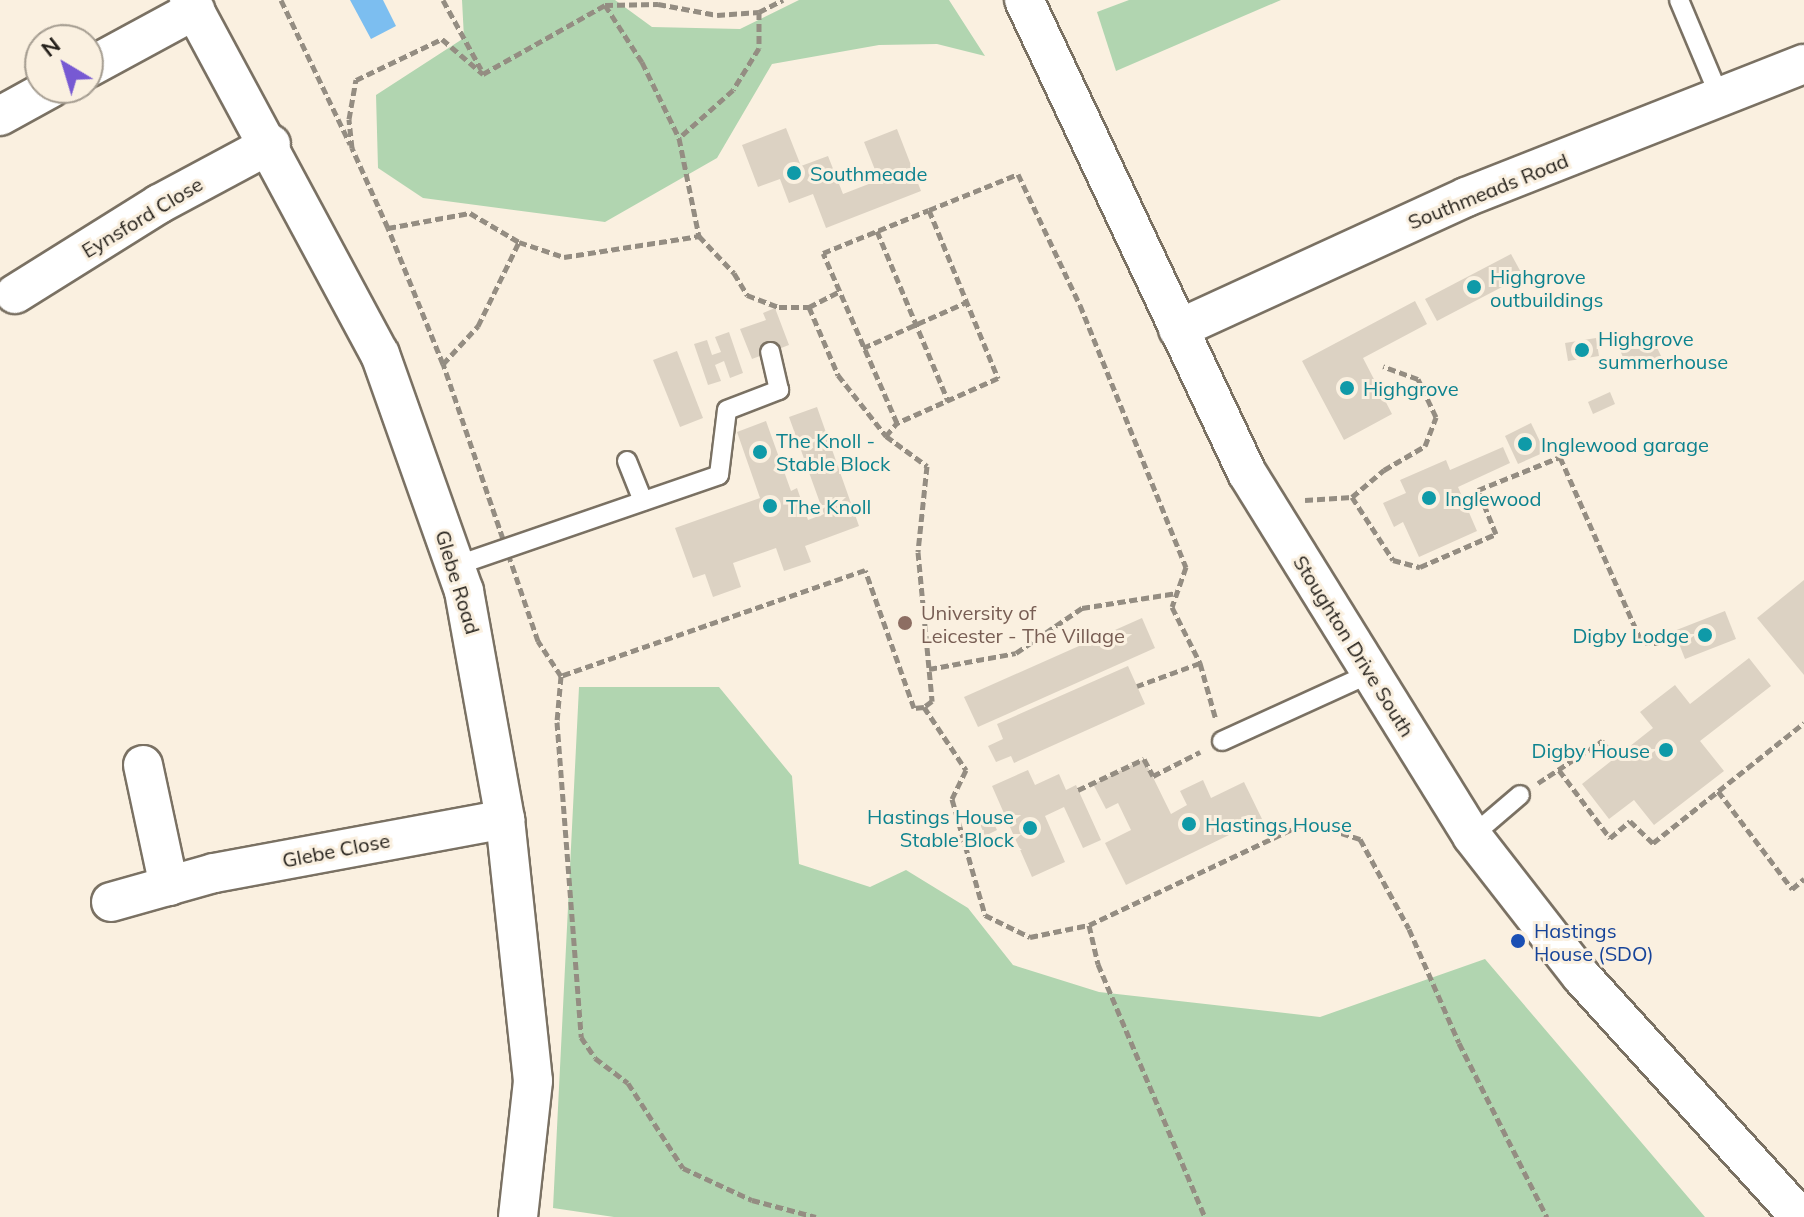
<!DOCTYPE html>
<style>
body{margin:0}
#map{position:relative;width:1804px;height:1217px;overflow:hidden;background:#faf0e0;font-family:Mulish,sans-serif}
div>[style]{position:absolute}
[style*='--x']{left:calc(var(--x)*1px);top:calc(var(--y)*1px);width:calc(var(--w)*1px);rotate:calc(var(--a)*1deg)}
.green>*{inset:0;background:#b1d5b0}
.water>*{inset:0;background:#7cbef0}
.building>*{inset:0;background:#dcd2c3}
.path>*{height:5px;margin-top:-2.5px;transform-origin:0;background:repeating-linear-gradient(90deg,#948d82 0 8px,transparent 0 12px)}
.roads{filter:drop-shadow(2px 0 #7a7163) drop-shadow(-2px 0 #7a7163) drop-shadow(0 2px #7a7163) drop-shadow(0 -2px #7a7163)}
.service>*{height:18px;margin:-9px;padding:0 9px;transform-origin:9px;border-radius:9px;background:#fff}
.minor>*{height:38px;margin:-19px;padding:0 19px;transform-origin:19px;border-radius:19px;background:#fff}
.dots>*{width:22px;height:22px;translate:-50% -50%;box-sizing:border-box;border:4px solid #faf0e0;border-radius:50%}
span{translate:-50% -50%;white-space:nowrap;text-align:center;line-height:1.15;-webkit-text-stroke:6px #faf0e0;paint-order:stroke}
.culture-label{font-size:20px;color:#0d838f}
.left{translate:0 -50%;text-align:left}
.right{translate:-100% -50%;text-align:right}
.street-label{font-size:20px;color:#25211b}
.education-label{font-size:20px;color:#785e54}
.transit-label{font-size:20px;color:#164399}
.north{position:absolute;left:24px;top:24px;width:80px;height:80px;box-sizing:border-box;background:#faf0e0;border:2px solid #a59d91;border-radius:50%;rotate:322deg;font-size:22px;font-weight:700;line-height:32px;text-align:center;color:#25211b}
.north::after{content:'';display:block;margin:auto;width:28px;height:36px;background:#7759d3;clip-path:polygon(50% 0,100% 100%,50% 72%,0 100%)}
</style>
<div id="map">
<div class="green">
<div style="clip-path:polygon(462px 0,615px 0,652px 27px,740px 29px,799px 0,949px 0,985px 56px,937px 44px,879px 45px,772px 64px,717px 158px,605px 222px,423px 198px,378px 168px,376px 95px,464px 38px)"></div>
<div style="clip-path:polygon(1129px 0,1281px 0,1116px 71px,1097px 12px)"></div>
<div style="clip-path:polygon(579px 687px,719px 687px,792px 776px,799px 864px,870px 887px,906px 870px,968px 908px,1013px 965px,1099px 992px,1320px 1017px,1485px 959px,1705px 1217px,614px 1217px,553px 1208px)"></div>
</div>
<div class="water">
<div style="clip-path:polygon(350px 0,383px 0,396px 26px,371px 39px)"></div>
</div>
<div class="building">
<div style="clip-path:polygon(786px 128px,801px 166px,828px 156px,843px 194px,879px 180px,864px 142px,897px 129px,921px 191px,826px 228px,813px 194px,789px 203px,780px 179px,758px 187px,742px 145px)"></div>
<div style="clip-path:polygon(1511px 254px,1523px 276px,1437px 321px,1425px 299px)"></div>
<div style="clip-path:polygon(1415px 301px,1427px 324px,1363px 358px,1392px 414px,1344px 440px,1302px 361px)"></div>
<div style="clip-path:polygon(775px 308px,789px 345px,752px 359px,740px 329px,766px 320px,763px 313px)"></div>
<div style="clip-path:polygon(729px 332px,743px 373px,730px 378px,724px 361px,715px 365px,721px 381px,708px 385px,694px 344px,707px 340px,712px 355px,721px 352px,715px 337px)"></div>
<div style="clip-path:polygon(1650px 333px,1661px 356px,1629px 371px,1619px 348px)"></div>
<div style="clip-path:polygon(1596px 338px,1599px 356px,1568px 361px,1565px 343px)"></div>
<div style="clip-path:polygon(677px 351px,703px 418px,680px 427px,653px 360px)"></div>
<div style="clip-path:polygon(1610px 392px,1615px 404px,1593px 414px,1588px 402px)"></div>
<div style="clip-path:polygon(817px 407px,859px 526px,805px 546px,811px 562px,784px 571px,776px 548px,733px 563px,741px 587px,713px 597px,705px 574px,693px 578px,675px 528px,760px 498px,737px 432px,766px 421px,791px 491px,797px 488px,808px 520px,824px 514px,789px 417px)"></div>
<div style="clip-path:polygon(1531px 423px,1545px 452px,1518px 464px,1505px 436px)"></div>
<div style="clip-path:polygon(1503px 447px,1510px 463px,1458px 487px,1477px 531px,1419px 557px,1403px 522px,1394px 527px,1383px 503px,1406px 493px,1400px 480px,1446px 460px,1450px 470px)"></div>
<div style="clip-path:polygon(1804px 580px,1804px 675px,1757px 618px)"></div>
<div style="clip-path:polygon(1725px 611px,1736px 639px,1685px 659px,1674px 631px)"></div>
<div style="clip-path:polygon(1142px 618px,1155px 648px,978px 727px,964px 697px)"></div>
<div style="clip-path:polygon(1749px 658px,1771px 686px,1700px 741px,1724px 771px,1654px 825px,1634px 800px,1609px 819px,1582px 784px,1653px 728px,1640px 712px,1675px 685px,1690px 704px)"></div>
<div style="clip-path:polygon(1128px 666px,1145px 704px,1014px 763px,1011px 756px,996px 762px,988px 746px,1003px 739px,997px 724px)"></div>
<div style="clip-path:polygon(1144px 759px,1171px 814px,1187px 805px,1180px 791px,1203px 780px,1211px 798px,1244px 782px,1262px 819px,1126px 885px,1105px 843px,1131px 830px,1118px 803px,1106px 809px,1093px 784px)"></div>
<div style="clip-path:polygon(1028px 770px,1035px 785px,1059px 774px,1066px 790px,1076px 785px,1101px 840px,1083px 848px,1064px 807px,1045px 816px,1065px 862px,1032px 877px,992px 786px)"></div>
<div style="clip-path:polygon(988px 811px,997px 830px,985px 836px,977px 817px)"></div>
</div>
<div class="path">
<div style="--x:281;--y:0;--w:160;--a:64.4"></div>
<div style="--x:443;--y:0;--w:79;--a:61.2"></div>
<div style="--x:605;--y:5;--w:68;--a:57"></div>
<div style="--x:642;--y:62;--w:85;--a:64"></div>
<div style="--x:759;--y:12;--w:27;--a:-27"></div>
<div style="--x:929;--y:210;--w:96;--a:-22"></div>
<div style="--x:1018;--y:174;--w:145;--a:64.7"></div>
<div style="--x:1080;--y:305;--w:283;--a:68"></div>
<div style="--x:1186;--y:567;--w:42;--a:109.3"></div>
<div style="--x:1172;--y:607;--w:63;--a:63.4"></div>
<div style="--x:1200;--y:663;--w:67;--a:159.9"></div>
<div style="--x:388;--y:228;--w:88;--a:-114.2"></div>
<div style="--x:352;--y:148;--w:29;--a:-96"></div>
<div style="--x:349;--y:119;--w:40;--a:-80"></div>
<div style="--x:356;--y:80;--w:95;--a:-25.5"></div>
<div style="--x:442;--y:39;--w:54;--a:40.5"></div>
<div style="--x:483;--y:74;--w:140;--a:-29.5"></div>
<div style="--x:605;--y:5;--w:53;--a:-1.1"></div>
<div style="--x:658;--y:4;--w:60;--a:10.6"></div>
<div style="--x:717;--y:15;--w:42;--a:-4.1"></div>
<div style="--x:759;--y:12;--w:36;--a:90"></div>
<div style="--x:759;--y:48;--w:49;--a:121.8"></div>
<div style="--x:733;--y:90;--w:72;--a:138.4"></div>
<div style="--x:679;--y:138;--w:100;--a:78.5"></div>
<div style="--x:877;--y:231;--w:184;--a:67.3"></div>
<div style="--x:699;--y:236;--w:51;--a:46.6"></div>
<div style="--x:734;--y:273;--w:26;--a:59"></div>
<div style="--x:747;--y:295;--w:34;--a:21"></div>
<div style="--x:779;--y:307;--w:30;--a:0"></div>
<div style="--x:809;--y:307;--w:74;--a:66.9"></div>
<div style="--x:838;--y:375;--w:78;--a:51.8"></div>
<div style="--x:886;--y:436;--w:51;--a:36.2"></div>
<div style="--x:927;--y:466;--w:86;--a:96"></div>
<div style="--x:918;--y:552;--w:150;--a:84.6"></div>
<div style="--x:932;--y:701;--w:10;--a:143"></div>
<div style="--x:924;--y:707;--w:10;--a:174"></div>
<div style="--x:914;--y:708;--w:146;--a:-109.5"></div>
<div style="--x:865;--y:570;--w:322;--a:160.8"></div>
<div style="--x:561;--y:676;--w:42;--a:-123.3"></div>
<div style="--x:538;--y:641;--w:293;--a:-108.9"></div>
<div style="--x:443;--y:364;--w:52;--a:-47.4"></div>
<div style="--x:478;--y:326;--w:93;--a:-64"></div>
<div style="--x:519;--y:242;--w:47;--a:18.4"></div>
<div style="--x:564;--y:257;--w:137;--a:-8.8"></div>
<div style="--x:809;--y:307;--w:34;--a:-27"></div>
<div style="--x:863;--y:348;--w:114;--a:-23.9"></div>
<div style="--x:443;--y:364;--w:147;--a:-112"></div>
<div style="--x:388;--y:228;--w:83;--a:-10.4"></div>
<div style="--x:470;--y:213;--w:57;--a:30.6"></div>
<div style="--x:886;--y:436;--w:17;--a:-50"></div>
<div style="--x:897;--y:423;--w:185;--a:-113.5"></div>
<div style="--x:823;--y:253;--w:114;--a:-22.1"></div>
<div style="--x:929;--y:210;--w:182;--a:67.7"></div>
<div style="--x:998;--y:378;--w:111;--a:156"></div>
<div style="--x:1352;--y:497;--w:75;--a:56.9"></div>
<div style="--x:1393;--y:560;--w:28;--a:15"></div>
<div style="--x:1420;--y:567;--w:83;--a:-23.5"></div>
<div style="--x:1496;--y:534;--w:48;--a:-112.2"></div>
<div style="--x:1478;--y:490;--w:88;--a:-21.9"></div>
<div style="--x:1560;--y:457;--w:203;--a:66.2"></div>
<div style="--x:1642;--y:643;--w:27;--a:0"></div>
<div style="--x:1305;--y:500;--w:47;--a:-3.7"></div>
<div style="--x:1352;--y:497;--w:42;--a:-40.2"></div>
<div style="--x:1384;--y:470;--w:48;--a:-30.3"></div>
<div style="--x:1425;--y:446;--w:31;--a:-69"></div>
<div style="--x:1436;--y:417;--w:42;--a:-115.3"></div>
<div style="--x:1418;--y:379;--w:37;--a:-160"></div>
<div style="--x:1200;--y:663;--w:59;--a:74.3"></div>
<div style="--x:929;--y:669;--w:88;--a:-10.4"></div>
<div style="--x:1016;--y:653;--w:80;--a:-34.3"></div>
<div style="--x:1082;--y:608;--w:96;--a:-9"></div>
<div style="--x:561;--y:676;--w:46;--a:95"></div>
<div style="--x:557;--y:722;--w:316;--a:85.6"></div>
<div style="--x:581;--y:1037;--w:25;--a:56"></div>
<div style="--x:595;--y:1058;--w:41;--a:37.1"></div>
<div style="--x:628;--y:1083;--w:101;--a:57.1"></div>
<div style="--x:683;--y:1168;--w:76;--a:24.9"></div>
<div style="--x:752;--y:1200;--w:66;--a:14.9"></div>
<div style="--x:924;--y:707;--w:76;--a:56.3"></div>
<div style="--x:966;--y:770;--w:32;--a:116"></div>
<div style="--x:952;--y:799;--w:121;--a:74.1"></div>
<div style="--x:985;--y:915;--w:50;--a:26.1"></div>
<div style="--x:1030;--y:937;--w:60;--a:-11.5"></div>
<div style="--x:1089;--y:925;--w:40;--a:77"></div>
<div style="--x:1098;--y:964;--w:275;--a:67.1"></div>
<div style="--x:1559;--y:770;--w:85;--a:53.1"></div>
<div style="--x:1610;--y:838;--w:26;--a:-40"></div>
<div style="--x:1630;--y:821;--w:32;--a:44"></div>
<div style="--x:1653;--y:843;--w:193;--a:-38.5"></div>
<div style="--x:1538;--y:783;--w:77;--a:-33.3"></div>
<div style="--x:1602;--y:741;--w:21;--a:53"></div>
<div style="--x:1078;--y:790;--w:73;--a:-25.2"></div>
<div style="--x:1144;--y:759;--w:19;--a:62"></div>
<div style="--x:1153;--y:776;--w:53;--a:-27.1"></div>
<div style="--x:1718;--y:791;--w:123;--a:52.9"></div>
<div style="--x:1792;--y:889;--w:16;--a:-40"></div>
<div style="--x:1089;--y:925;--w:241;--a:-25.3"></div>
<div style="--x:1307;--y:822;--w:56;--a:17.8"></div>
<div style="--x:1360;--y:839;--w:102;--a:61.4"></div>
<div style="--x:1409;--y:929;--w:124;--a:66.3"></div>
<div style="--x:1459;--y:1043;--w:195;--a:63.2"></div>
</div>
<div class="roads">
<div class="service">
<div style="--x:1679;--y:0;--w:108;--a:67.2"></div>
<div style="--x:627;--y:461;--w:43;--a:68.2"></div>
<div style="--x:455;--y:566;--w:279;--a:-19"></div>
<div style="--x:719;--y:475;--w:65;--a:-83"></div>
<div style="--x:727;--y:410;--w:56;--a:-21"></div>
<div style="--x:779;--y:390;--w:39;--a:-103"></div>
<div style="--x:1222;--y:741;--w:164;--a:-24.5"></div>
<div style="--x:1472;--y:836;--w:63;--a:-40.5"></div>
</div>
<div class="minor">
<div style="--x:189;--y:0;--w:402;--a:61.7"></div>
<div style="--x:380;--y:354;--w:251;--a:70.5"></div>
<div style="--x:464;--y:591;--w:232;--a:79.8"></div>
<div style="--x:505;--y:819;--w:263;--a:83.9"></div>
<div style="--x:533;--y:1081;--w:137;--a:96.3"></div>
<div style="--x:1024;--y:0;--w:523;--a:64.76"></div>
<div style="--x:1247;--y:473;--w:427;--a:58.2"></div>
<div style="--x:1472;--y:836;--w:177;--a:52.1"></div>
<div style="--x:1581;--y:976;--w:326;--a:47.7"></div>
<div style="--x:88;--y:68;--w:122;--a:-28.5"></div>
<div style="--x:0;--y:116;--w:58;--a:-28.8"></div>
<div style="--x:15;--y:294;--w:170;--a:-32"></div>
<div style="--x:159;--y:204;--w:127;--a:-28.2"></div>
<div style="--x:1178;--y:329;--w:317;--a:-24.6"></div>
<div style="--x:1466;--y:197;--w:363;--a:-21.5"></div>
<div style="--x:143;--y:765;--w:124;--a:77.9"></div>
<div style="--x:111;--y:902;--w:107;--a:-15.7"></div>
<div style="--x:214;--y:873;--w:296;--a:-10.5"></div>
</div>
</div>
<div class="dots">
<div style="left:794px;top:173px;background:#0f9aa8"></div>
<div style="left:1474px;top:287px;background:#0f9aa8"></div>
<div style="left:1582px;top:350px;background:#0f9aa8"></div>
<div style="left:1347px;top:388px;background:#0f9aa8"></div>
<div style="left:1525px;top:444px;background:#0f9aa8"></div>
<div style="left:760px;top:452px;background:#0f9aa8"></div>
<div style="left:1429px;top:498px;background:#0f9aa8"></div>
<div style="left:770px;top:506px;background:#0f9aa8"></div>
<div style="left:905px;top:623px;background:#8d6e63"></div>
<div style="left:1705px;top:635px;background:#0f9aa8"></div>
<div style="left:1666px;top:750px;background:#0f9aa8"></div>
<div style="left:1189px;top:824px;background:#0f9aa8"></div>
<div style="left:1030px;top:828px;background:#0f9aa8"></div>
<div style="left:1518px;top:941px;background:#1a4fb4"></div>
</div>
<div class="culture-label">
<span class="left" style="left:810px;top:173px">Southmeade</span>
<span class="left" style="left:1490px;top:288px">Highgrove<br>outbuildings</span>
<span class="left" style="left:1598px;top:350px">Highgrove<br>summerhouse</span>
<span class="left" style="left:1363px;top:388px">Highgrove</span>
<span class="left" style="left:776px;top:452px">The Knoll -<br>Stable Block</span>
<span class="left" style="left:1541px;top:444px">Inglewood garage</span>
<span class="left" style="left:1445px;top:498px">Inglewood</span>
<span class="left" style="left:786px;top:506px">The Knoll</span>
<span class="right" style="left:1689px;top:635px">Digby Lodge</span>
<span class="right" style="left:1650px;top:750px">Digby House</span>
<span class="right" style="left:1014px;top:828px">Hastings House<br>Stable Block</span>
<span class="left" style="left:1205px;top:824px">Hastings House</span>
</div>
<div class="street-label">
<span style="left:1488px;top:191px;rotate:-22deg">Southmeads Road</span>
<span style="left:142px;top:217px;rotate:-31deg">Eynsford Close</span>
<span style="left:458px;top:582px;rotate:73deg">Glebe Road</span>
<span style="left:1354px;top:646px;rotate:58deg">Stoughton Drive South</span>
<span style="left:336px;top:850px;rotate:-11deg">Glebe Close</span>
</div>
<div class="education-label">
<span class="left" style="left:921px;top:624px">University of<br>Leicester - The Village</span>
</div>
<div class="transit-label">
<span class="left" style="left:1534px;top:942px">Hastings<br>House (SDO)</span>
</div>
<div class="north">N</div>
</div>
